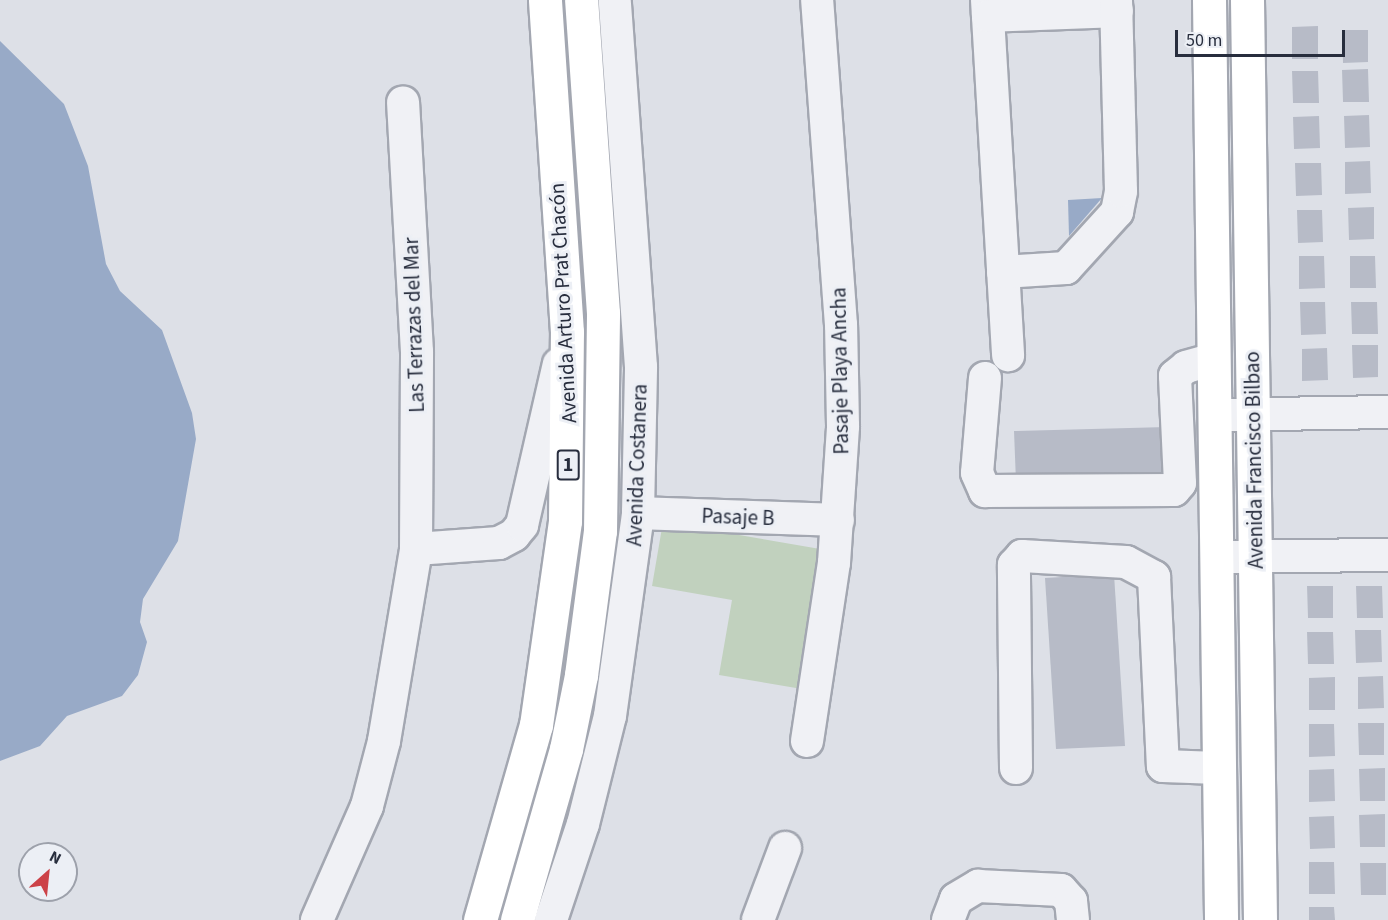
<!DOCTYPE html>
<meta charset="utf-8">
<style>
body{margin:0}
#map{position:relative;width:1388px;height:920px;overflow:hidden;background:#dde0e7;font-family:"Source Sans 3",sans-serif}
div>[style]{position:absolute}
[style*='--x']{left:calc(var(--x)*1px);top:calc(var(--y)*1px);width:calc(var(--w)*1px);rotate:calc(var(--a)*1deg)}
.green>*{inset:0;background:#c1d1be}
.water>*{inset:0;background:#98aac7}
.building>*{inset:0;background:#b7bbc7}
.roads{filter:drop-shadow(2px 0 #a3a7b1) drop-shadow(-2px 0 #a3a7b1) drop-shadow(0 2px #a3a7b1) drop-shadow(0 -2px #a3a7b1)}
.minor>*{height:32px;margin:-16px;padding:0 16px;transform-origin:16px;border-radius:16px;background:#f0f1f5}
.major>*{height:33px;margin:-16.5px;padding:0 16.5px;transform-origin:16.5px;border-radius:16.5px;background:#fff}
span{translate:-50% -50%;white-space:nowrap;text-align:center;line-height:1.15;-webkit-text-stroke:6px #eceff5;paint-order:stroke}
.shield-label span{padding:2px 4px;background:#eceff5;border:2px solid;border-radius:4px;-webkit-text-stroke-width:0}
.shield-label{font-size:20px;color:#272d3d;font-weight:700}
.street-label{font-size:21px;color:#272d3d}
.north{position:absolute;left:18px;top:842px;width:60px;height:60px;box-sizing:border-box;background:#eceff5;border:2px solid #9da1ab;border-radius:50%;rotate:27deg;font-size:16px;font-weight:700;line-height:24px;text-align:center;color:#272d3d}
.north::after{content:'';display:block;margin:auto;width:21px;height:27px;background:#cc4248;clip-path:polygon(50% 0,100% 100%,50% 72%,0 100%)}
.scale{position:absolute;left:1175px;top:30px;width:170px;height:27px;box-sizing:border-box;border:3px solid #272d3d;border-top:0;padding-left:8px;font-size:18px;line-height:21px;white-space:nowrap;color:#272d3d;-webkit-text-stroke:4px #eceff5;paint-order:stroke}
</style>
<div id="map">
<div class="green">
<div style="clip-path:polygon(663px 522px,826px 550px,802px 689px,719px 675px,732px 600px,652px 586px)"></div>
</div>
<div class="water">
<div style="clip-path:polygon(0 41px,64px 104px,88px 166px,106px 264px,120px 291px,162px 330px,192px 413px,196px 439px,178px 541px,143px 599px,140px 622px,147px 642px,138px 675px,122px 696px,67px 716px,40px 746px,0 761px)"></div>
<div style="clip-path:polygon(1102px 198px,1069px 236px,1068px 200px)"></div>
</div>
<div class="building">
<div style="clip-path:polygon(1318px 26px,1318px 59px,1292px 59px,1292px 27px)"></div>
<div style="clip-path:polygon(1342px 30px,1368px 30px,1368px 62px,1343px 63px)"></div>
<div style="clip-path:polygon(1368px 69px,1369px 102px,1343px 102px,1342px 70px)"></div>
<div style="clip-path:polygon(1292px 71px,1318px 71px,1319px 103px,1293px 103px)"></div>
<div style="clip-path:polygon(1369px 115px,1370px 147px,1345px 148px,1344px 116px)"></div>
<div style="clip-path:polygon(1319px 116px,1320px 148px,1294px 149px,1293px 117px)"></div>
<div style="clip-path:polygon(1370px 161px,1371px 193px,1345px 194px,1345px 162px)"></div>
<div style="clip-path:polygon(1295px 163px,1321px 163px,1322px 195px,1296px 196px)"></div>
<div style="clip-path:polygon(1374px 207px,1374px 239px,1349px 240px,1348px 208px)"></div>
<div style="clip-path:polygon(1297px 210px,1322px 210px,1323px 242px,1298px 243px)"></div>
<div style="clip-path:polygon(1299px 256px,1324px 256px,1325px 288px,1299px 289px)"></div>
<div style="clip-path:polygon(1350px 256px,1375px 256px,1376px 288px,1350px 288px)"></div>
<div style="clip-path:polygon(1300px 302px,1325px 302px,1326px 334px,1301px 335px)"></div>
<div style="clip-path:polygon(1351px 302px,1377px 302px,1378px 334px,1352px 334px)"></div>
<div style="clip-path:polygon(1352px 345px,1378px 345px,1378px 377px,1353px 378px)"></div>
<div style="clip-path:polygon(1327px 348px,1328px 380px,1302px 381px,1302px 349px)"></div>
<div style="clip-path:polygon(1167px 427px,1169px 479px,1016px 482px,1014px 431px)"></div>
<div style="clip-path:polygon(1114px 574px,1125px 746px,1056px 749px,1045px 578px)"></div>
<div style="clip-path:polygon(1307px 586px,1333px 586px,1333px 618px,1308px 618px)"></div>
<div style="clip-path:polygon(1356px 586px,1382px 586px,1383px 618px,1357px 618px)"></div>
<div style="clip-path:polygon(1355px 630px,1381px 630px,1382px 662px,1356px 663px)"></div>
<div style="clip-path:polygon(1307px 632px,1333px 632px,1334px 664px,1308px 664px)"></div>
<div style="clip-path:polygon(1383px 676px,1384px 708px,1358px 709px,1358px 677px)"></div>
<div style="clip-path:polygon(1335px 677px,1335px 710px,1309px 710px,1309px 678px)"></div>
<div style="clip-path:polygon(1358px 723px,1384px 723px,1384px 755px,1359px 755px)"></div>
<div style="clip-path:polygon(1309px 724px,1334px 724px,1335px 756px,1309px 757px)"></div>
<div style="clip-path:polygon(1385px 768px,1385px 801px,1360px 801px,1359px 769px)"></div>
<div style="clip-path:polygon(1334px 769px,1335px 801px,1309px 802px,1309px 770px)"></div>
<div style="clip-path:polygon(1385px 814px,1385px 847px,1360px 847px,1359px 815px)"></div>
<div style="clip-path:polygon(1334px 816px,1335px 848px,1310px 849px,1309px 817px)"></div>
<div style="clip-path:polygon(1309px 862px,1334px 862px,1335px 894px,1309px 894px)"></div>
<div style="clip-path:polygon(1360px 863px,1386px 863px,1386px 895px,1361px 895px)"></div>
<div style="clip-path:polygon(1309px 907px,1334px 907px,1335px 920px,1309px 920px)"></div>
</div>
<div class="roads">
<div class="minor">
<div style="--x:987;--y:0;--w:356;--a:86.6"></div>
<div style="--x:988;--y:16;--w:129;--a:-2.2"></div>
<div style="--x:1003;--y:272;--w:63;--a:-3.6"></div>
<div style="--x:1066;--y:268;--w:76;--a:-47.7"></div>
<div style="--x:1117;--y:212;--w:21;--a:-79"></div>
<div style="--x:1121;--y:191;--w:191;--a:-91.5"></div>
<div style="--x:985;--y:378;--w:95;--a:94.8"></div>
<div style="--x:977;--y:473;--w:20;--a:66"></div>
<div style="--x:985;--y:491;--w:189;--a:-0.3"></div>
<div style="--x:1174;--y:490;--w:9;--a:-49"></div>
<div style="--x:1180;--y:483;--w:107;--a:-92.7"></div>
<div style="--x:1175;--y:376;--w:14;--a:-39"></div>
<div style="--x:1186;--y:367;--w:29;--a:-16"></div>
<div style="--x:1215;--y:415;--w:173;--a:-1"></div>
<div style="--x:638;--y:513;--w:200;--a:2"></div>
<div style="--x:416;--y:549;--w:83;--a:-4.1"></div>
<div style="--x:499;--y:543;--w:17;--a:-28"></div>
<div style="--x:514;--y:535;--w:13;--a:-51"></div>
<div style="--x:522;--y:525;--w:165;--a:-77.1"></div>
<div style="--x:1217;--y:557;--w:171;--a:-0.7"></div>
<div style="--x:807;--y:741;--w:180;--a:-81.4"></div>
<div style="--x:834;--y:563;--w:137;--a:-86.2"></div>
<div style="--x:843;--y:426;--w:101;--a:-91.1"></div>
<div style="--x:841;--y:325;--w:326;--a:-94.2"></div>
<div style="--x:1016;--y:768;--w:203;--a:-90.6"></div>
<div style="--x:1014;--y:565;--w:12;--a:-48"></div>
<div style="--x:1022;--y:556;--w:104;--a:3.3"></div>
<div style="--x:1126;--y:562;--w:32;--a:28"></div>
<div style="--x:1154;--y:577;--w:189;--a:87.3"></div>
<div style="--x:1163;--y:766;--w:55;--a:2.1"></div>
<div style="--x:317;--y:920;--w:124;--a:-66.3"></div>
<div style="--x:367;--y:806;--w:67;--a:-75.3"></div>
<div style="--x:384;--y:741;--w:195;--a:-80.5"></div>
<div style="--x:416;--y:549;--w:197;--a:-89.7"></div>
<div style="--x:417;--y:352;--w:250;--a:-93.2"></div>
<div style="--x:551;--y:920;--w:101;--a:-71.6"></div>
<div style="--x:583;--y:824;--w:111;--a:-76"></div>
<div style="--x:610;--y:716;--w:205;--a:-82.1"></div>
<div style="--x:638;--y:513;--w:146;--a:-88.8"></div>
<div style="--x:641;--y:367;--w:368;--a:-94.1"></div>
<div style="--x:758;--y:920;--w:77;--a:-69.4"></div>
<div style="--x:948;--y:920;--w:22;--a:-69"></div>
<div style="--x:956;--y:899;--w:26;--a:-31"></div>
<div style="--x:978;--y:886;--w:83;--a:2.8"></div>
<div style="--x:1061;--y:890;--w:15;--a:48"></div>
<div style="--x:1071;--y:901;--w:19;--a:84"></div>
</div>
<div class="major">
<div style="--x:1209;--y:0;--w:920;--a:89.25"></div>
<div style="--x:1247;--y:0;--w:920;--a:89.19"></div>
<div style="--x:480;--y:920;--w:203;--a:-74"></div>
<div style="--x:536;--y:725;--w:206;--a:-81.9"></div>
<div style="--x:565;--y:521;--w:189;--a:-89.4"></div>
<div style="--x:567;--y:332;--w:333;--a:-93.8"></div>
<div style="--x:517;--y:920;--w:178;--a:-74"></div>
<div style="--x:566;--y:749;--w:76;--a:-78.5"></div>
<div style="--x:581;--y:675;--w:145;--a:-82.5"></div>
<div style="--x:600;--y:531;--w:218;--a:-89.2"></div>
<div style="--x:603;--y:313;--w:314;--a:-94"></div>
</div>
</div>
<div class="shield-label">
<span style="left:568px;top:465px">1</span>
</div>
<div class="street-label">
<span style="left:563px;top:303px;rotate:-93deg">Avenida Arturo Prat Chacón</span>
<span style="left:414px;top:325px;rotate:-92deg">Las Terrazas del Mar</span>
<span style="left:840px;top:371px;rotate:-91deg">Pasaje Playa Ancha</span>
<span style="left:1254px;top:460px;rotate:-91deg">Avenida Francisco Bilbao</span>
<span style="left:637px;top:465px;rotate:-88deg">Avenida Costanera</span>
<span style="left:738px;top:517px;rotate:2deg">Pasaje B</span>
</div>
<div class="north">N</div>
<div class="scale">50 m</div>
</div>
